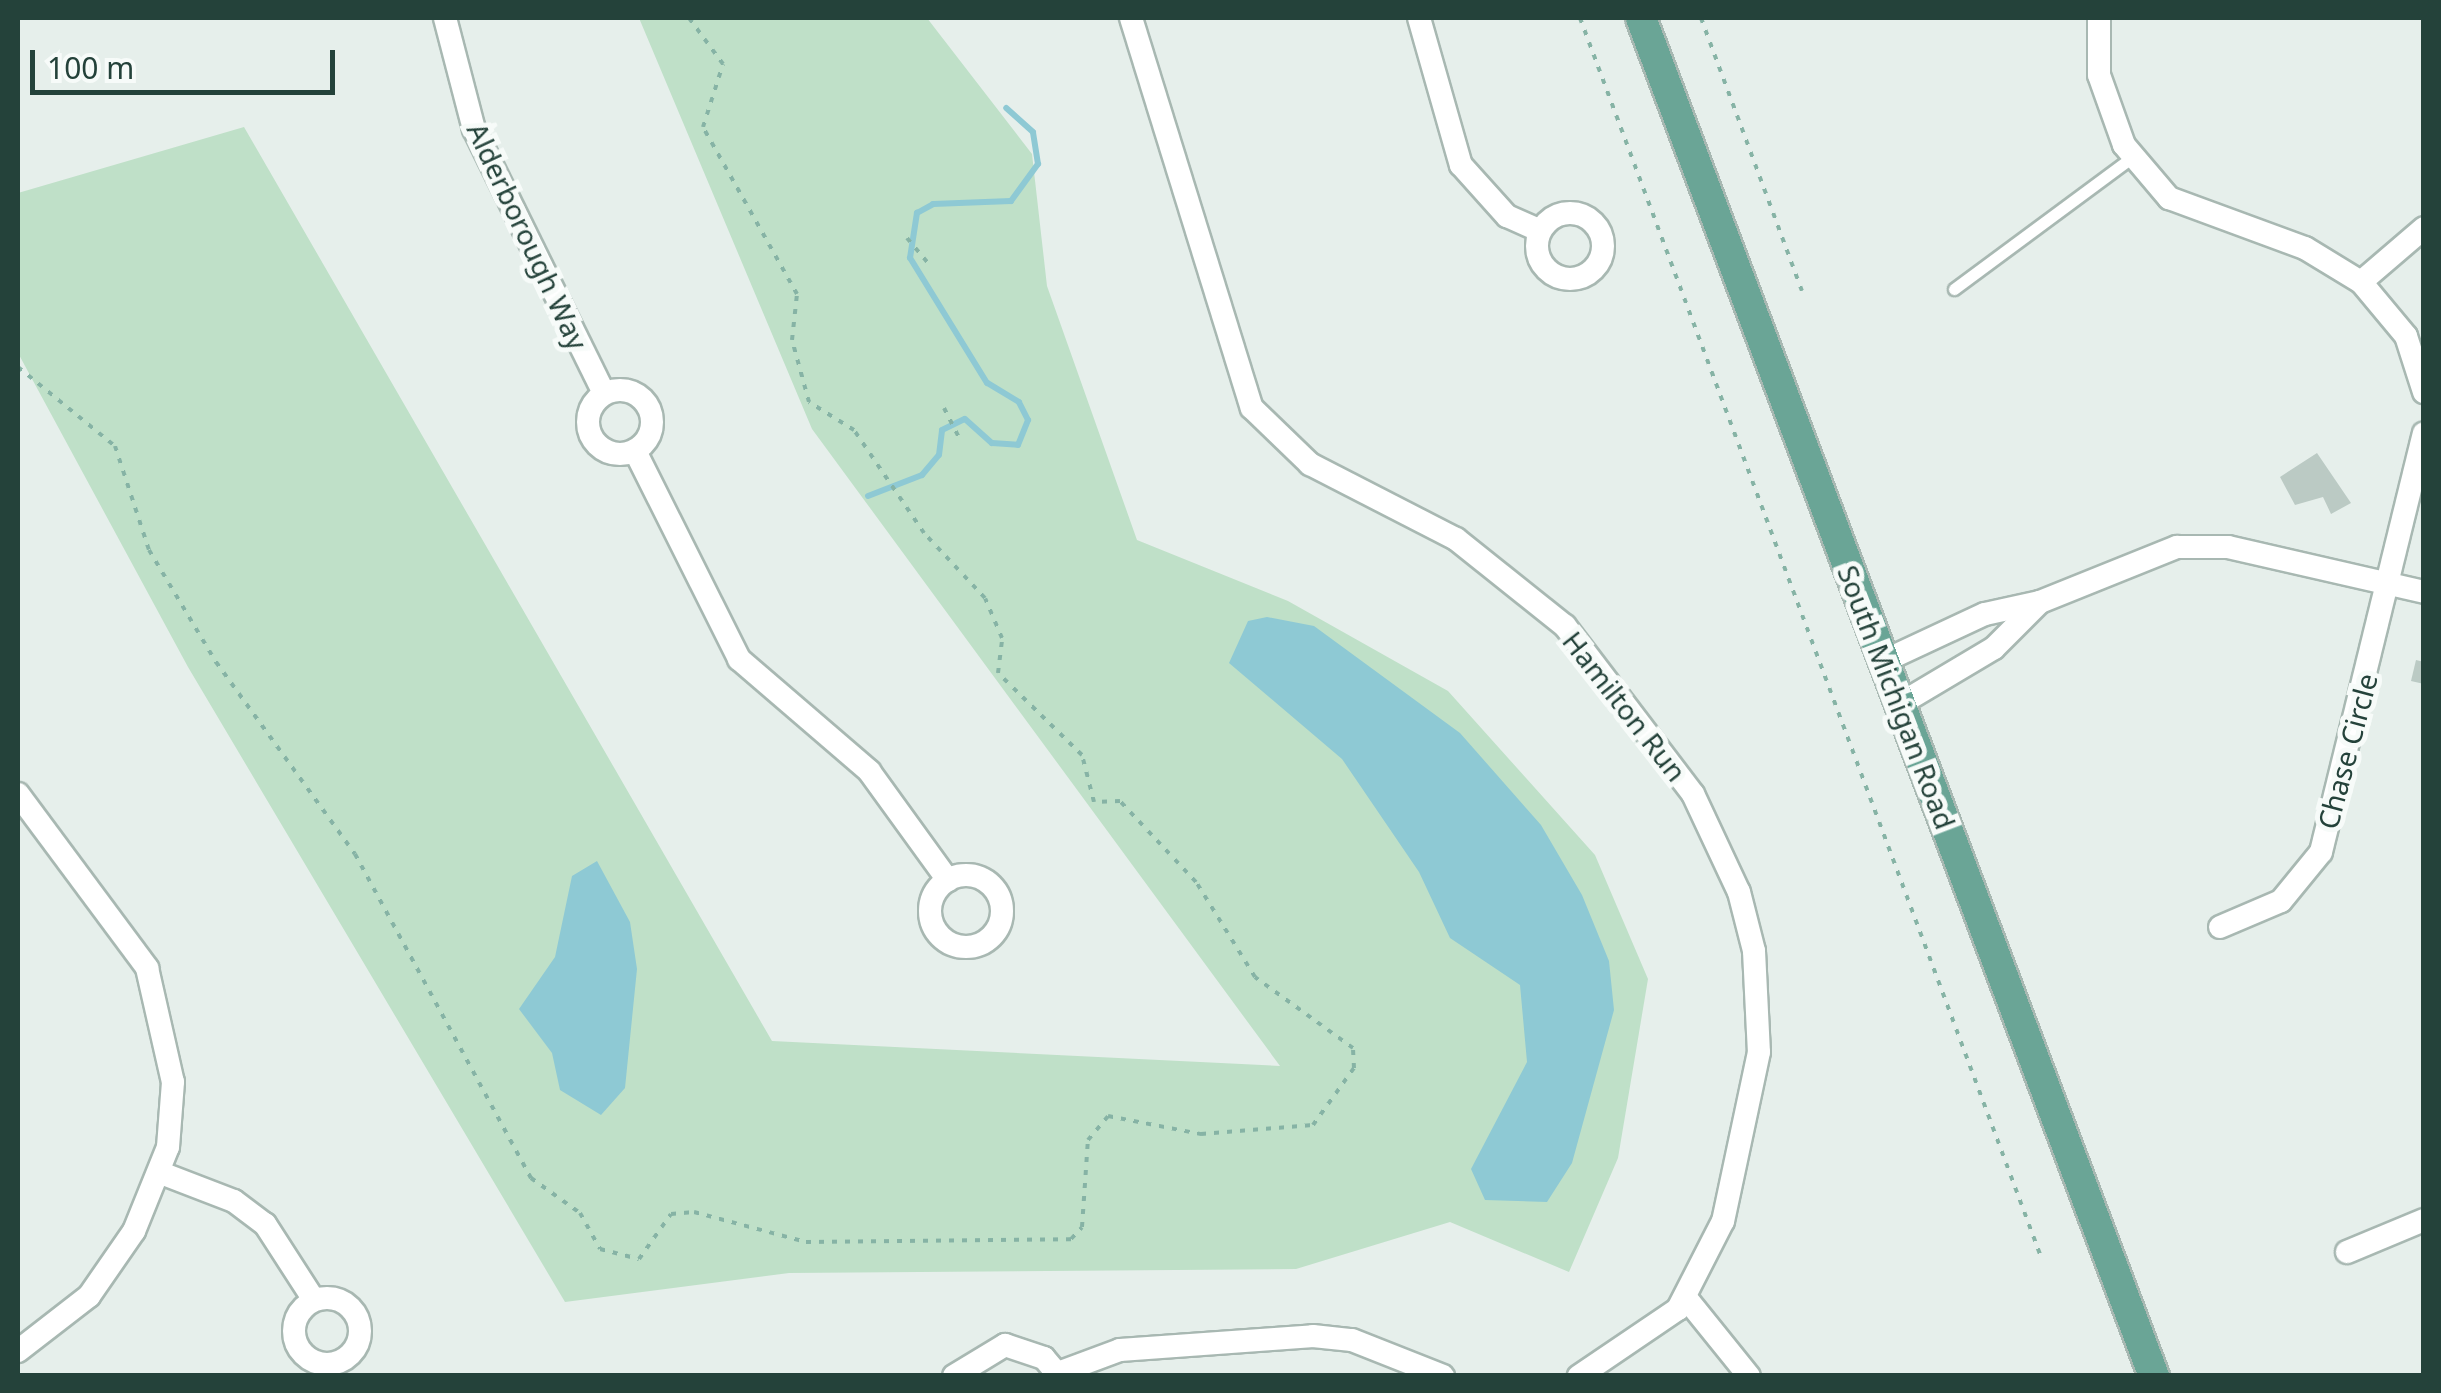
<!DOCTYPE html>
<style>
body{margin:0}
#map{position:relative;width:2441px;height:1393px;overflow:hidden;background:#e6efeb;font-family:"Noto Sans",sans-serif}
div>[style]{position:absolute}
[style*='--x']{left:calc(var(--x)*1px);top:calc(var(--y)*1px);width:calc(var(--w)*1px);rotate:calc(var(--a)*1deg)}
.green>*{inset:0;background:#bfe0c8}
.water>*{inset:0;background:#8ec9d4}
.stream>*{height:6px;margin:-3px;padding:0 3px;transform-origin:3px;border-radius:3px;background:#8ec9d4}
.building>*{inset:0;background:#bbcac4}
.path>*{height:4px;margin-top:-2px;transform-origin:0;background:repeating-linear-gradient(90deg,#86b3a5 0 5px,transparent 0 13px)}
.roads{filter:drop-shadow(2px 0 #a8b8b2) drop-shadow(-2px 0 #a8b8b2) drop-shadow(0 2px #a8b8b2) drop-shadow(0 -2px #a8b8b2)}
.lane>*{height:11px;margin:-5.5px;padding:0 5.5px;transform-origin:5.5px;border-radius:5.5px;background:#fff}
.street>*{height:22px;margin:-11px;padding:0 11px;transform-origin:11px;border-radius:11px;background:#fff}
.street>.ring{margin:-11px;padding:0;box-sizing:content-box;background:none;border:22px solid #fff;border-radius:50%}
.primary>*{height:30px;margin:-15px;padding:0 15px;transform-origin:15px;border-radius:15px;background:#6aa596}
span{translate:-50% -50%;white-space:nowrap;text-align:center;line-height:1.15;-webkit-text-stroke:10px #f7fbf9;paint-order:stroke}
.street-label{font-size:28px;color:#24423a}
.frame{position:absolute;inset:0;border:20px solid #24423a;pointer-events:none}
.scale{position:absolute;left:30px;top:50px;width:305px;height:45px;box-sizing:border-box;border:5px solid #24423a;border-top:0;padding-left:12px;font-size:30px;line-height:35px;white-space:nowrap;color:#24423a;-webkit-text-stroke:8px #f7fbf9;paint-order:stroke}
</style>
<div id="map">
<div class="green">
<div style="clip-path:polygon(639px 18px,927px 18px,1032px 154px,1047px 286px,1137px 540px,1288px 601px,1448px 691px,1595px 855px,1648px 979px,1618px 1158px,1569px 1272px,1450px 1222px,1296px 1269px,789px 1273px,565px 1302px,188px 667px,18px 353px,18px 193px,244px 127px,772px 1041px,1280px 1066px,812px 429px)"></div>
</div>
<div class="water">
<div style="clip-path:polygon(1267px 617px,1314px 626px,1460px 733px,1541px 825px,1582px 895px,1609px 961px,1614px 1010px,1572px 1163px,1547px 1202px,1485px 1200px,1471px 1169px,1527px 1062px,1520px 985px,1450px 938px,1419px 872px,1342px 759px,1229px 663px,1248px 621px)"></div>
<div style="clip-path:polygon(597px 861px,630px 922px,637px 969px,625px 1088px,601px 1115px,560px 1090px,552px 1053px,519px 1009px,555px 957px,572px 876px)"></div>
</div>
<div class="stream">
<div style="--x:868;--y:496;--w:58;--a:-21.3"></div>
<div style="--x:922;--y:475;--w:26;--a:-50"></div>
<div style="--x:939;--y:455;--w:25;--a:-83"></div>
<div style="--x:942;--y:430;--w:25;--a:-26"></div>
<div style="--x:965;--y:419;--w:36;--a:42"></div>
<div style="--x:992;--y:443;--w:26;--a:4"></div>
<div style="--x:1018;--y:445;--w:27;--a:-68"></div>
<div style="--x:1028;--y:420;--w:20;--a:-117"></div>
<div style="--x:1019;--y:402;--w:37;--a:-149"></div>
<div style="--x:987;--y:383;--w:147;--a:-121.6"></div>
<div style="--x:910;--y:258;--w:46;--a:-81.2"></div>
<div style="--x:917;--y:213;--w:18;--a:-29"></div>
<div style="--x:933;--y:204;--w:78;--a:-2.2"></div>
<div style="--x:1011;--y:201;--w:46;--a:-53.9"></div>
<div style="--x:1038;--y:164;--w:32;--a:-99"></div>
<div style="--x:1033;--y:132;--w:36;--a:-138"></div>
</div>
<div class="building">
<div style="clip-path:polygon(2317px 453px,2351px 503px,2331px 514px,2323px 497px,2295px 505px,2280px 477px)"></div>
<div style="clip-path:polygon(2416px 660px,2424px 662px,2424px 684px,2411px 681px)"></div>
</div>
<div class="path">
<div style="--x:1580;--y:18;--w:1322;--a:69.59"></div>
<div style="--x:1701;--y:18;--w:291;--a:69.7"></div>
<div style="--x:907;--y:238;--w:34;--a:50"></div>
<div style="--x:18;--y:367;--w:125;--a:39.2"></div>
<div style="--x:115;--y:446;--w:109;--a:71.9"></div>
<div style="--x:149;--y:550;--w:131;--a:59.1"></div>
<div style="--x:216;--y:662;--w:237;--a:54.1"></div>
<div style="--x:355;--y:854;--w:369;--a:61.5"></div>
<div style="--x:531;--y:1178;--w:60;--a:35.5"></div>
<div style="--x:580;--y:1213;--w:41;--a:60.9"></div>
<div style="--x:600;--y:1249;--w:40;--a:14.4"></div>
<div style="--x:639;--y:1259;--w:55;--a:-54.6"></div>
<div style="--x:671;--y:1214;--w:23;--a:-5"></div>
<div style="--x:694;--y:1212;--w:116;--a:15"></div>
<div style="--x:806;--y:1242;--w:265;--a:-0.6"></div>
<div style="--x:1071;--y:1239;--w:16;--a:-47"></div>
<div style="--x:1082;--y:1227;--w:87;--a:-86.1"></div>
<div style="--x:1088;--y:1140;--w:31;--a:-50"></div>
<div style="--x:1108;--y:1116;--w:95;--a:11"></div>
<div style="--x:1201;--y:1134;--w:112;--a:-4.6"></div>
<div style="--x:1313;--y:1125;--w:70;--a:-54.3"></div>
<div style="--x:1354;--y:1068;--w:20;--a:-93"></div>
<div style="--x:1353;--y:1048;--w:121;--a:-144.1"></div>
<div style="--x:1255;--y:977;--w:112;--a:-121.8"></div>
<div style="--x:1196;--y:882;--w:111;--a:-133.2"></div>
<div style="--x:1120;--y:801;--w:26;--a:178"></div>
<div style="--x:1094;--y:802;--w:49;--a:-104.3"></div>
<div style="--x:1082;--y:755;--w:117;--a:-135.7"></div>
<div style="--x:998;--y:673;--w:35;--a:-83"></div>
<div style="--x:1002;--y:638;--w:43;--a:-113"></div>
<div style="--x:985;--y:598;--w:89;--a:-133.2"></div>
<div style="--x:924;--y:533;--w:125;--a:-124.2"></div>
<div style="--x:854;--y:430;--w:53;--a:-148.1"></div>
<div style="--x:809;--y:402;--w:64;--a:-105.3"></div>
<div style="--x:792;--y:340;--w:46;--a:-83.8"></div>
<div style="--x:797;--y:294;--w:192;--a:-119.4"></div>
<div style="--x:703;--y:127;--w:66;--a:-72.4"></div>
<div style="--x:723;--y:64;--w:57;--a:-126.5"></div>
<div style="--x:944;--y:408;--w:34;--a:63"></div>
</div>
<div class="roads">
<div class="lane">
<div style="--x:1954;--y:289;--w:224;--a:-36.5"></div>
</div>
<div class="street">
<div style="--x:445;--y:18;--w:115;--a:75.4"></div>
<div style="--x:474;--y:129;--w:294;--a:63.8"></div>
<div style="--x:1131;--y:18;--w:408;--a:72.8"></div>
<div style="--x:1252;--y:408;--w:81;--a:44"></div>
<div style="--x:1310;--y:464;--w:164;--a:27.2"></div>
<div style="--x:1456;--y:539;--w:139;--a:38.6"></div>
<div style="--x:1565;--y:626;--w:211;--a:52.7"></div>
<div style="--x:1693;--y:794;--w:108;--a:64.9"></div>
<div style="--x:1739;--y:892;--w:61;--a:75.7"></div>
<div style="--x:1754;--y:951;--w:101;--a:87.2"></div>
<div style="--x:1759;--y:1052;--w:173;--a:102"></div>
<div style="--x:1723;--y:1221;--w:99;--a:117.1"></div>
<div style="--x:1678;--y:1309;--w:120;--a:145.9"></div>
<div style="--x:1419;--y:18;--w:153;--a:74.1"></div>
<div style="--x:1461;--y:165;--w:69;--a:48"></div>
<div style="--x:1507;--y:216;--w:36;--a:24"></div>
<div style="--x:2099;--y:18;--w:57;--a:90"></div>
<div style="--x:2099;--y:75;--w:74;--a:70.3"></div>
<div style="--x:2124;--y:145;--w:70;--a:49.7"></div>
<div style="--x:2169;--y:198;--w:145;--a:20.2"></div>
<div style="--x:2305;--y:248;--w:66;--a:31.3"></div>
<div style="--x:2361;--y:282;--w:70;--a:50.2"></div>
<div style="--x:2406;--y:336;--w:59;--a:72.2"></div>
<div class="ring" style="left:1537px;top:213px;width:44px;height:44px"></div>
<div style="--x:2361;--y:282;--w:83;--a:-40.6"></div>
<div class="ring" style="left:588px;top:390px;width:42px;height:42px"></div>
<div style="--x:635;--y:451;--w:233;--a:63.4"></div>
<div style="--x:739;--y:659;--w:172;--a:40.7"></div>
<div style="--x:869;--y:771;--w:135;--a:54.1"></div>
<div style="--x:1884;--y:661;--w:111;--a:-25"></div>
<div style="--x:1985;--y:614;--w:56;--a:-12.3"></div>
<div style="--x:1900;--y:704;--w:109;--a:-30.8"></div>
<div style="--x:1994;--y:648;--w:65;--a:-45"></div>
<div style="--x:2040;--y:602;--w:148;--a:-21.9"></div>
<div style="--x:2177;--y:547;--w:51;--a:0"></div>
<div style="--x:2228;--y:547;--w:201;--a:12.9"></div>
<div style="--x:18;--y:794;--w:217;--a:53.4"></div>
<div style="--x:147;--y:968;--w:117;--a:77.2"></div>
<div style="--x:173;--y:1082;--w:65;--a:94.4"></div>
<div style="--x:168;--y:1147;--w:91;--a:112"></div>
<div style="--x:134;--y:1231;--w:79;--a:124.7"></div>
<div style="--x:89;--y:1296;--w:90;--a:142.2"></div>
<div class="ring" style="left:930px;top:875px;width:50px;height:50px"></div>
<div style="--x:2220;--y:927;--w:66;--a:-23.1"></div>
<div style="--x:2281;--y:901;--w:63;--a:-50.8"></div>
<div style="--x:2321;--y:852;--w:431;--a:-76.2"></div>
<div style="--x:161;--y:1173;--w:78;--a:21"></div>
<div style="--x:234;--y:1201;--w:39;--a:37"></div>
<div style="--x:265;--y:1224;--w:90;--a:57.2"></div>
<div style="--x:2347;--y:1252;--w:83;--a:-22.6"></div>
<div style="--x:1686;--y:1298;--w:100;--a:51.1"></div>
<div class="ring" style="left:294px;top:1298px;width:44px;height:44px"></div>
<div style="--x:1058;--y:1373;--w:66;--a:-20.4"></div>
<div style="--x:1120;--y:1350;--w:194;--a:-4.1"></div>
<div style="--x:1313;--y:1336;--w:39;--a:6"></div>
<div style="--x:1352;--y:1340;--w:98;--a:21.6"></div>
<div style="--x:954;--y:1376;--w:60;--a:-31.3"></div>
<div style="--x:1005;--y:1345;--w:41;--a:18.4"></div>
<div style="--x:1044;--y:1358;--w:23;--a:50"></div>
</div>
<div class="primary">
<div style="--x:1641;--y:18;--w:1452;--a:69.31"></div>
</div>
</div>
<div class="street-label">
<span style="left:528px;top:236px;rotate:65deg">Alderborough Way</span>
<span style="left:1897px;top:697px;rotate:69deg">South Michigan Road</span>
<span style="left:1625px;top:706px;rotate:52deg">Hamilton Run</span>
<span style="left:2347px;top:751px;rotate:-75deg">Chase Circle</span>
</div>
<div class="frame"></div>
<div class="scale">100 m</div>
</div>
